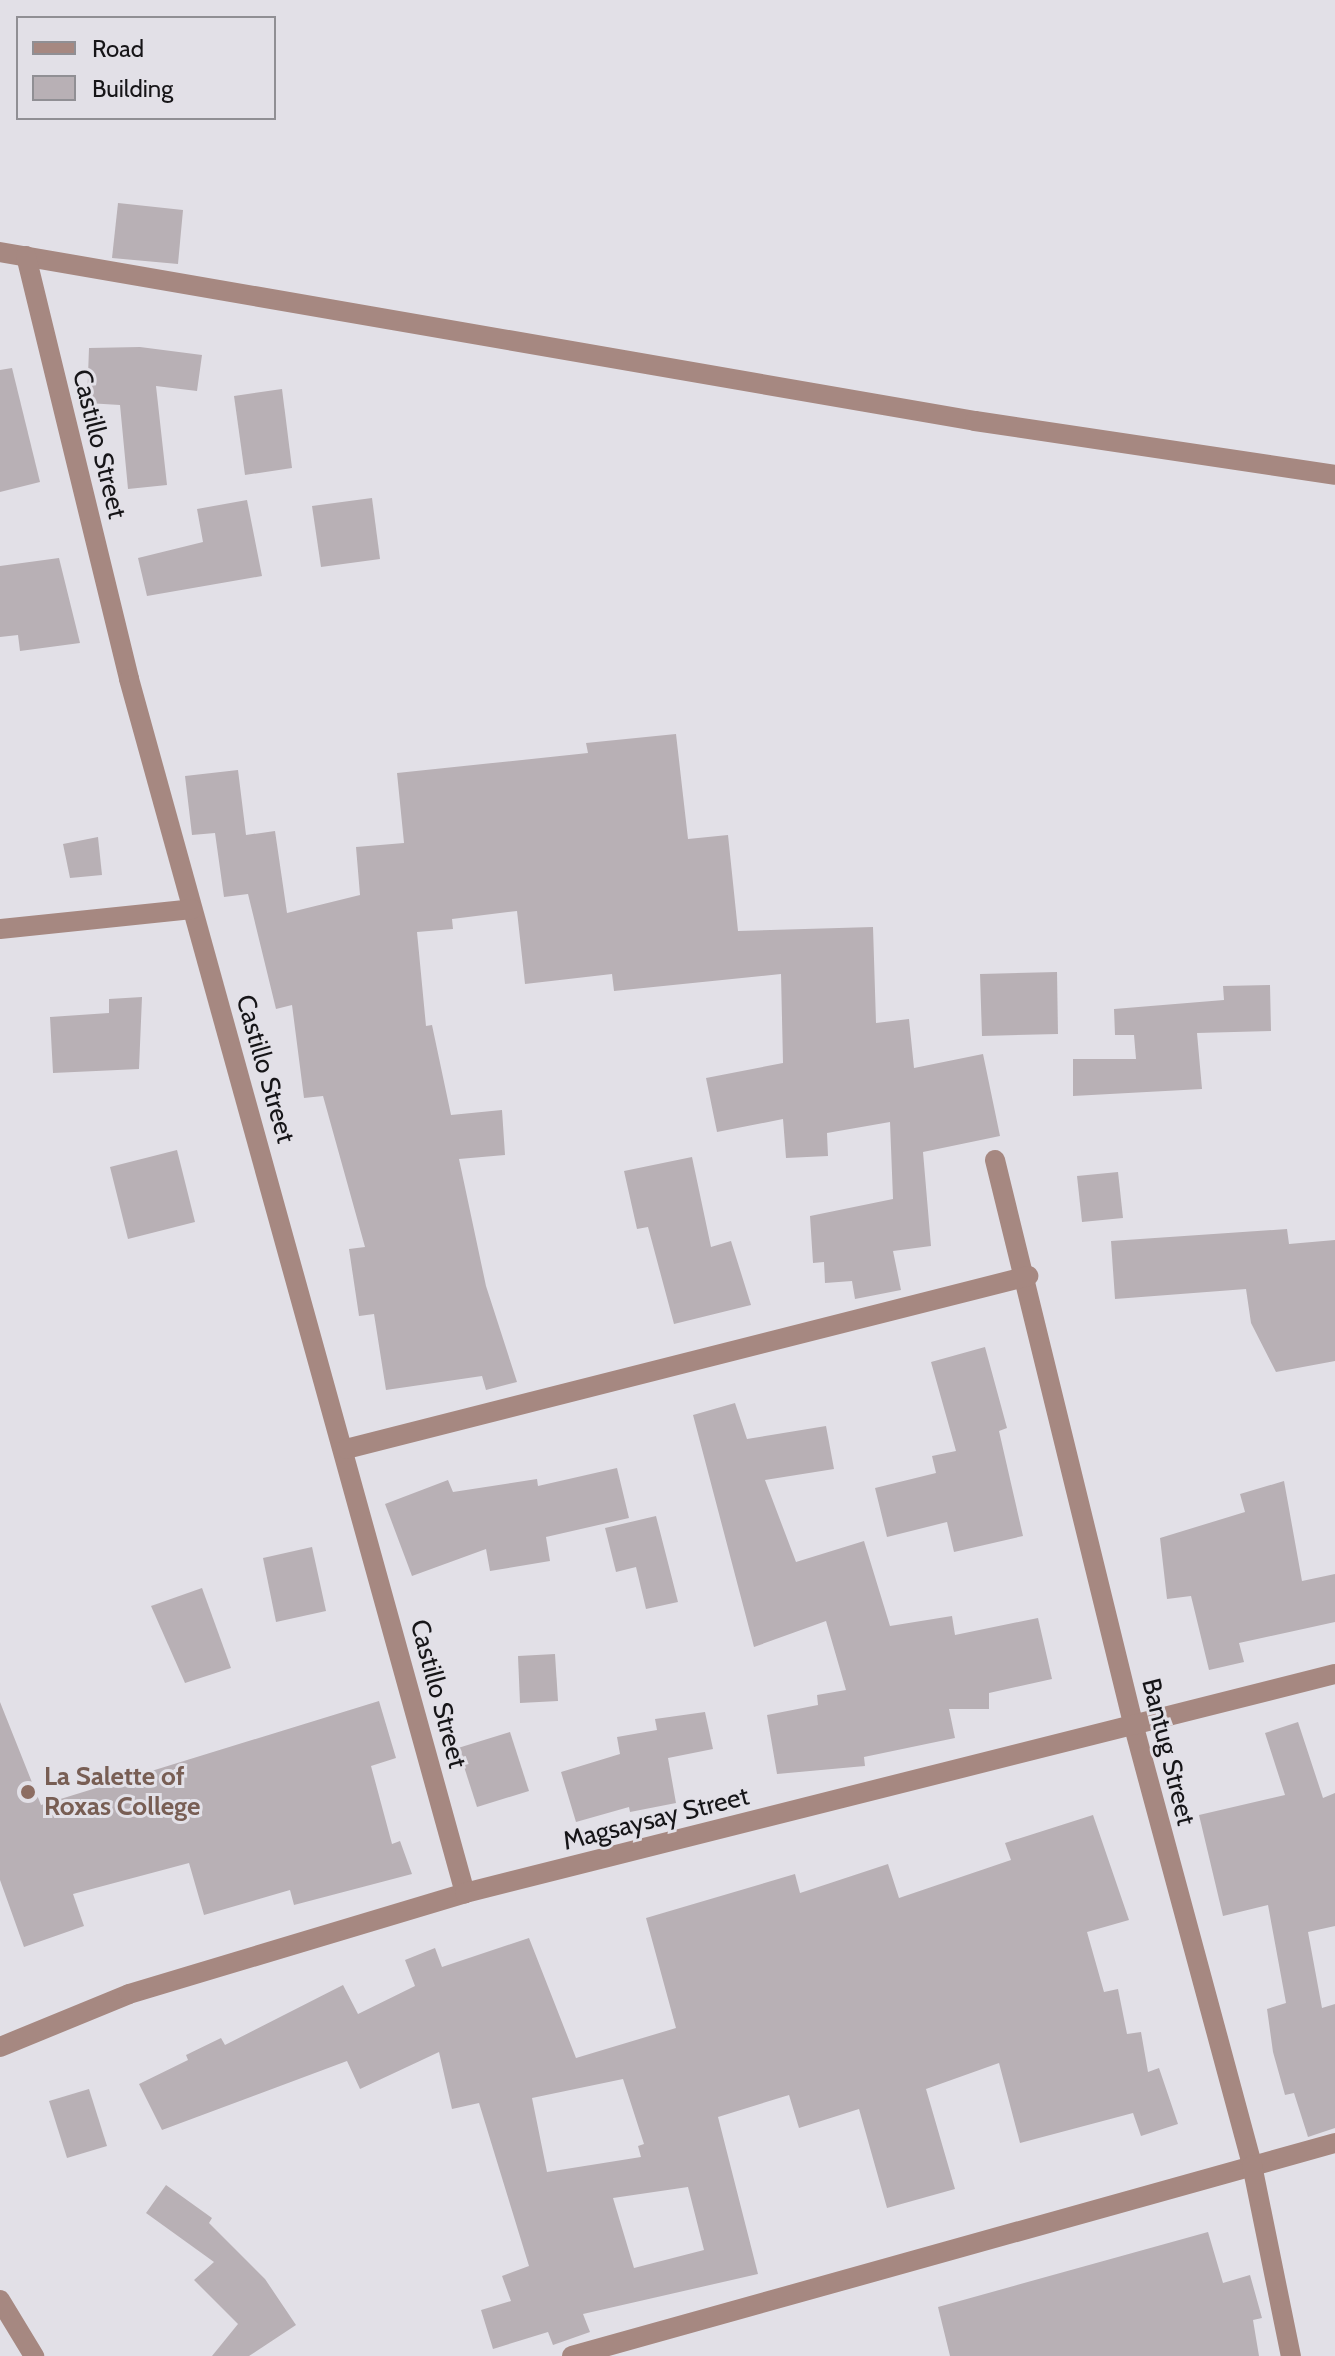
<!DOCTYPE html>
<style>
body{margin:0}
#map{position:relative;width:1335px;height:2356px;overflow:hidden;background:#e2e0e7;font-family:Cabin,sans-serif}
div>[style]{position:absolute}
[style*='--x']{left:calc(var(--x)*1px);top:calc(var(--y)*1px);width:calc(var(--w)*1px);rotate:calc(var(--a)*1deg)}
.building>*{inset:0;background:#b8b0b5}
.minor>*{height:20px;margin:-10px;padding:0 10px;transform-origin:10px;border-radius:10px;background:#a68881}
.tertiary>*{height:20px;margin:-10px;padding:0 10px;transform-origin:10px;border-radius:10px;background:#a68881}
.dots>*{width:22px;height:22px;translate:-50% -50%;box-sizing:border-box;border:4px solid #e2e0e7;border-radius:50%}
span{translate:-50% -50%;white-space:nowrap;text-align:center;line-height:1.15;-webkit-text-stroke:6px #e2e0e7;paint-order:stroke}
.street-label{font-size:26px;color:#161518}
.education-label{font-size:26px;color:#785e54;font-weight:700}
.left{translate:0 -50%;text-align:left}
.legend{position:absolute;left:16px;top:16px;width:260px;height:104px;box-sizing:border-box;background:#e2e0e7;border:2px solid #908f94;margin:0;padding:10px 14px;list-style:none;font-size:24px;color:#161518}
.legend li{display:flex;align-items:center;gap:16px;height:40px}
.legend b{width:40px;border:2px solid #908f94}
</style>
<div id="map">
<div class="building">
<div style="clip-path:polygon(118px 203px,183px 210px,178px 264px,112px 258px)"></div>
<div style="clip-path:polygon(140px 347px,202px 355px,197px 391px,156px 386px,167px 485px,128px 489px,120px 405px,87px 403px,89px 348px)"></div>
<div style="clip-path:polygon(12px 368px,40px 482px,0 492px,0 370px)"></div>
<div style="clip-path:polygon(282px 389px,292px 468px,245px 475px,234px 396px)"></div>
<div style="clip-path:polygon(372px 498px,380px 559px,321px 567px,312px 506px)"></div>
<div style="clip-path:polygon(247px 500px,262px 576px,147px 596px,138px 558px,203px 542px,197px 509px)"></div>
<div style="clip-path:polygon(59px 558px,80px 643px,20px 651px,18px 635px,0 637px,0 566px)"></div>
<div style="clip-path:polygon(676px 734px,688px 839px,728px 835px,738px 931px,873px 927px,876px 1023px,909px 1019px,914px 1068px,983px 1054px,1000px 1136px,923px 1152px,931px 1246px,893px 1251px,901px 1290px,855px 1299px,852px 1281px,825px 1283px,824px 1262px,813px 1263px,810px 1216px,893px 1199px,890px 1122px,827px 1133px,828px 1156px,786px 1158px,783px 1119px,717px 1132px,706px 1078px,783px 1063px,781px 974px,614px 991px,612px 974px,525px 984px,517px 911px,452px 919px,453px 929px,417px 932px,426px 1026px,432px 1025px,451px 1115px,502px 1110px,505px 1155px,459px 1159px,486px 1286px,517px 1382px,486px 1390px,482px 1376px,386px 1390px,374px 1314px,359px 1316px,349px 1249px,365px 1247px,323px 1096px,304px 1098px,292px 1005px,276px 1009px,248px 894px,224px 897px,215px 833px,192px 835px,185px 776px,238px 770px,246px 835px,275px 831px,287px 913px,360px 895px,356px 847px,404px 843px,397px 773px,588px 753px,586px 743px)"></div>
<div style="clip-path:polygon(98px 837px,102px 875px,70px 878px,63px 844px)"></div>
<div style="clip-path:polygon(1057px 972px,1058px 1034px,982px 1036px,980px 974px)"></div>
<div style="clip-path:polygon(1270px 985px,1271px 1031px,1197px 1033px,1202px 1089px,1073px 1096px,1073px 1059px,1136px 1059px,1134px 1035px,1115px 1035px,1114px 1009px,1224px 1000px,1223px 986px)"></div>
<div style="clip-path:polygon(142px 997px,139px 1069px,53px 1073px,50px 1017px,109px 1013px,109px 999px)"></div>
<div style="clip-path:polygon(177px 1150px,195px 1222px,128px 1239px,110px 1167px)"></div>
<div style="clip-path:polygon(692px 1157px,711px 1247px,731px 1241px,751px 1305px,674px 1324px,648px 1227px,637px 1229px,624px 1171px)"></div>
<div style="clip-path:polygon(1118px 1172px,1123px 1218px,1082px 1222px,1077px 1176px)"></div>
<div style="clip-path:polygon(1287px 1229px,1289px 1244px,1335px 1240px,1335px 1361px,1276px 1372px,1251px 1323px,1246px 1289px,1115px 1299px,1111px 1241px)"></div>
<div style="clip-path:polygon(985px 1347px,1007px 1428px,999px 1431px,1023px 1536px,954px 1552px,947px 1522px,887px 1537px,875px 1488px,936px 1473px,932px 1456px,956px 1451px,931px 1362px)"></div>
<div style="clip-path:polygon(735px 1403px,747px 1439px,826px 1426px,834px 1469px,765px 1480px,796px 1562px,864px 1541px,890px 1626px,952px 1616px,955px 1635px,1038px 1618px,1052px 1679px,989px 1693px,989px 1709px,949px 1709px,955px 1738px,864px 1757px,865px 1766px,777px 1774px,767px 1715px,818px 1705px,817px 1695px,846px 1690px,826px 1621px,754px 1647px,693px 1415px)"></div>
<div style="clip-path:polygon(617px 1468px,629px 1518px,546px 1537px,550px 1561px,490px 1571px,486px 1549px,412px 1576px,385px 1504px,448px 1480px,453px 1492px,537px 1479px,538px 1486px)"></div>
<div style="clip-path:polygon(1284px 1481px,1302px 1581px,1335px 1574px,1335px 1622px,1239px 1643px,1244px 1662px,1209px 1670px,1191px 1596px,1167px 1599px,1160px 1538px,1245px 1512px,1240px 1494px)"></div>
<div style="clip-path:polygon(656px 1516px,678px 1602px,646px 1609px,636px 1567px,616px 1572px,605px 1528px)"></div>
<div style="clip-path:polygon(312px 1547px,326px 1611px,276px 1622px,263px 1558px)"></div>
<div style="clip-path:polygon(202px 1588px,231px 1668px,185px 1683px,151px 1606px)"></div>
<div style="clip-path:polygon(555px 1654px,558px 1701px,520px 1703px,518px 1656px)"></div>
<div style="clip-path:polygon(379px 1701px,396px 1758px,371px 1766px,392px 1844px,400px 1841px,412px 1874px,294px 1905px,290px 1890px,204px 1915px,189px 1863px,73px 1894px,84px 1926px,24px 1947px,0 1880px,0 1702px,41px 1805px)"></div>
<div style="clip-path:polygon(705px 1712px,713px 1749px,668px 1758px,676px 1803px,630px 1812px,629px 1807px,576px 1822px,561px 1772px,620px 1754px,617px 1737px,657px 1730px,655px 1719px)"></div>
<div style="clip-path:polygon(1298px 1722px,1323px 1798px,1335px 1793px,1335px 1926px,1308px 1932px,1322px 2008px,1335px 2004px,1335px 2128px,1308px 2137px,1294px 2093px,1285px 2095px,1273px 2052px,1267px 2009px,1286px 2003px,1268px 1905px,1223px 1916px,1199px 1815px,1285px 1795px,1265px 1733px)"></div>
<div style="clip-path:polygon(510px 1732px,529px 1791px,477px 1807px,458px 1748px)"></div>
<div style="clip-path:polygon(evenodd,1093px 1815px,1129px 1920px,1087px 1932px,1104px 1992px,1118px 1989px,1127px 2034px,1141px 2032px,1148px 2072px,1159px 2068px,1178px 2124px,1141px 2136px,1133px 2113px,1020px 2143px,999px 2063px,926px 2089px,955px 2189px,887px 2208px,859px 2109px,799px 2128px,789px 2095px,718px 2117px,758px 2274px,583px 2314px,590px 2332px,553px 2345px,548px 2332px,493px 2349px,481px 2310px,511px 2301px,502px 2276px,529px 2266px,479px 2103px,452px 2109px,439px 2052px,360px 2089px,347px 2061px,162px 2130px,139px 2084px,188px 2060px,186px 2055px,221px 2038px,225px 2045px,343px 1985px,358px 2014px,415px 1986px,405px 1960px,435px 1948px,442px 1967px,529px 1938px,576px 2058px,676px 2028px,646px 1918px,795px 1874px,800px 1893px,888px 1864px,899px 1898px,1011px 1860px,1005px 1843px,1093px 1815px,623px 2079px,644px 2144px,638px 2146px,641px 2157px,547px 2172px,532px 2098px,623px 2079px,1093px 1815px,688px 2187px,704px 2250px,634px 2268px,613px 2198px,688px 2187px)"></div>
<div style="clip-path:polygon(89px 2089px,107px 2146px,67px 2158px,49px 2101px)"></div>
<div style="clip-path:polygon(166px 2185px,212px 2218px,209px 2223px,265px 2279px,296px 2325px,249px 2356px,212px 2356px,238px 2324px,194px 2280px,214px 2262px,146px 2213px)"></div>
<div style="clip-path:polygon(1208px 2232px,1223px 2283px,1250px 2275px,1262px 2318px,1253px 2320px,1259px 2356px,950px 2356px,938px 2307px)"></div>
</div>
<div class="minor">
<div style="--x:0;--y:252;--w:990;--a:9.83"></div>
<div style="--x:975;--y:421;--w:364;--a:8.5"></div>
<div style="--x:26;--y:256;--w:435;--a:76.3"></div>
<div style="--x:129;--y:679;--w:1260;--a:74.53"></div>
<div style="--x:0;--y:929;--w:193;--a:-5.9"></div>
<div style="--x:995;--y:1160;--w:584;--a:76.23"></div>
<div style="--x:346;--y:1449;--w:704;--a:-14.23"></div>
<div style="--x:0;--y:2300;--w:66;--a:58.7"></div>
<div style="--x:572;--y:2356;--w:792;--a:-15.6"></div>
</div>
<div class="tertiary">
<div style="--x:1134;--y:1727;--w:454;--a:74.9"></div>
<div style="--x:1252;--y:2165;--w:195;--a:78.5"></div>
<div style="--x:0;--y:2047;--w:139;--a:-22.3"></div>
<div style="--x:129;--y:1994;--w:351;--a:-16.7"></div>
<div style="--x:465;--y:1893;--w:897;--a:-14.13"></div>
</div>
<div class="dots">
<div style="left:28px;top:1792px;background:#8d6e63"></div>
</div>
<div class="street-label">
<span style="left:99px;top:444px;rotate:76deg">Castillo Street</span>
<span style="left:265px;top:1069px;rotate:74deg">Castillo Street</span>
<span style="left:438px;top:1694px;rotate:75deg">Castillo Street</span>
<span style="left:1168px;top:1752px;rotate:76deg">Bantug Street</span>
<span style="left:656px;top:1819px;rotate:-14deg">Magsaysay Street</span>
</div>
<div class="education-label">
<span class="left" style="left:44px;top:1792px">La Salette of<br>Roxas College</span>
</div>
<ul class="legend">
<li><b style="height:10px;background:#a68881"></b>Road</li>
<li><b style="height:22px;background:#b8b0b5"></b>Building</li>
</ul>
</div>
